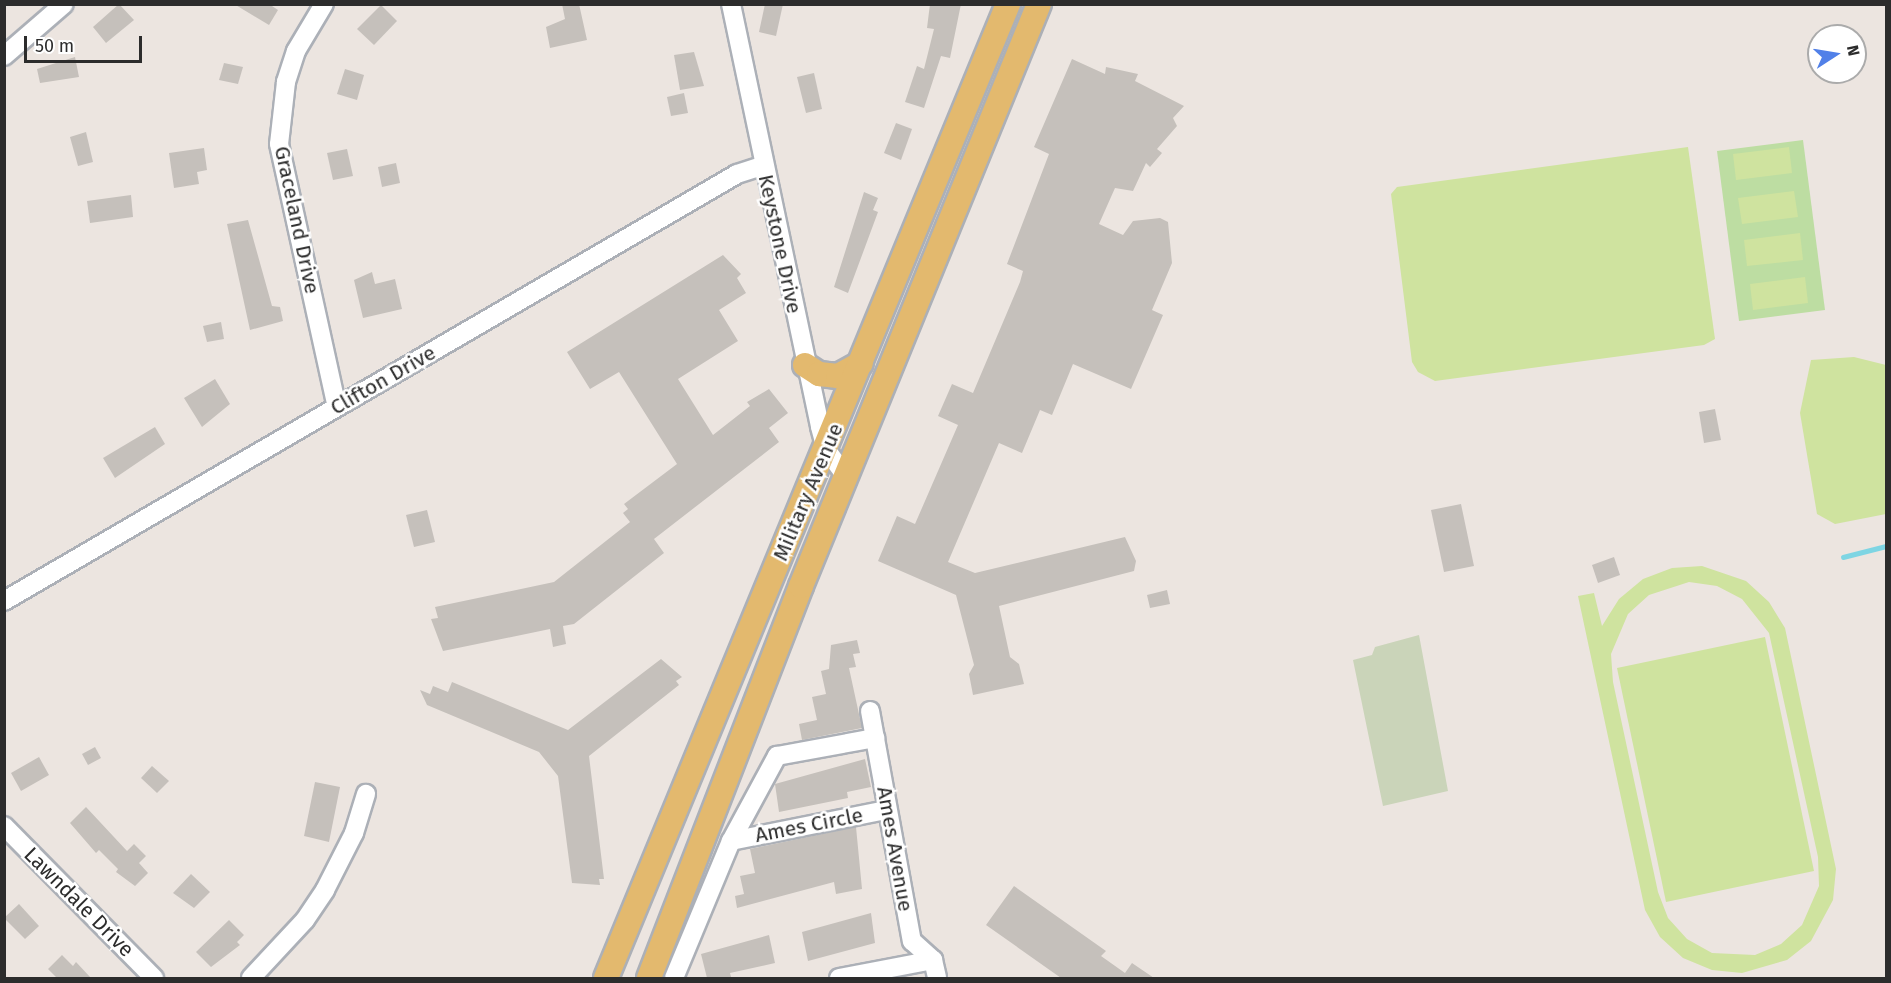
<!DOCTYPE html>
<style>
body{margin:0}
#map{position:relative;width:1891px;height:983px;overflow:hidden;background:#ece5e0;font-family:"Fira Sans",sans-serif}
div>[style]{position:absolute}
[style*='--x']{left:calc(var(--x)*1px);top:calc(var(--y)*1px);width:calc(var(--w)*1px);rotate:calc(var(--a)*1deg)}
.green>*{inset:0;background:#bddda2}
.cemetery>*{inset:0;background:#cad4b9}
.pitch>*{inset:0;background:#cfe39f}
.stream>*{height:4.5px;margin:-2.25px;padding:0 2.25px;transform-origin:2.25px;border-radius:2.25px;background:#7ed5e3}
.building>*{inset:0;background:#c5c0bb}
.roads{filter:drop-shadow(2px 0 #acb0b7) drop-shadow(-2px 0 #acb0b7) drop-shadow(0 2px #acb0b7) drop-shadow(0 -2px #acb0b7)}
.minor>*{height:18px;margin:-9px;padding:0 9px;transform-origin:9px;border-radius:9px;background:#fff}
.major>*{height:24px;margin:-12px;padding:0 12px;transform-origin:12px;border-radius:12px;background:#e3b96e}
span{translate:-50% -50%;white-space:nowrap;text-align:center;line-height:1.15;-webkit-text-stroke:5px #fff;paint-order:stroke}
.street-label{font-size:21px;color:#2c2c2c}
.frame{position:absolute;inset:0;border:6px solid #2c2c2c;pointer-events:none}
.north{position:absolute;left:1807px;top:24px;width:60px;height:60px;box-sizing:border-box;background:#fff;border:2px solid #ababab;border-radius:50%;rotate:78deg;font-size:16px;font-weight:700;line-height:24px;text-align:center;color:#2c2c2c}
.north::after{content:'';display:block;margin:auto;width:21px;height:27px;background:#5180e8;clip-path:polygon(50% 0,100% 100%,50% 72%,0 100%)}
.scale{position:absolute;left:24px;top:36px;width:118px;height:27px;box-sizing:border-box;border:3px solid #2c2c2c;border-top:0;padding-left:8px;font-size:18px;line-height:21px;white-space:nowrap;color:#2c2c2c;-webkit-text-stroke:4px #fff;paint-order:stroke}
</style>
<div id="map">
<div class="green">
<div style="clip-path:polygon(1803px 140px,1825px 310px,1739px 321px,1717px 151px)"></div>
</div>
<div class="cemetery">
<div style="clip-path:polygon(1419px 635px,1448px 791px,1383px 806px,1353px 660px,1372px 655px,1375px 647px)"></div>
</div>
<div class="pitch">
<div style="clip-path:polygon(1688px 147px,1715px 339px,1704px 345px,1435px 381px,1418px 372px,1412px 362px,1391px 194px,1397px 187px)"></div>
<div style="clip-path:polygon(1789px 147px,1792px 173px,1736px 180px,1733px 154px)"></div>
<div style="clip-path:polygon(1794px 191px,1798px 217px,1742px 224px,1738px 198px)"></div>
<div style="clip-path:polygon(1800px 233px,1803px 260px,1747px 266px,1744px 240px)"></div>
<div style="clip-path:polygon(1805px 277px,1808px 303px,1753px 310px,1750px 284px)"></div>
<div style="clip-path:polygon(1854px 357px,1886px 365px,1886px 514px,1835px 524px,1817px 514px,1800px 413px,1811px 360px)"></div>
<div style="clip-path:polygon(evenodd,1702px 566px,1746px 581px,1769px 602px,1785px 628px,1836px 869px,1833px 900px,1811px 941px,1787px 960px,1742px 973px,1712px 970px,1683px 958px,1660px 937px,1645px 910px,1578px 596px,1594px 593px,1602px 626px,1619px 599px,1643px 579px,1672px 568px,1702px 566px,1689px 582px,1717px 586px,1742px 599px,1769px 633px,1818px 857px,1819px 886px,1802px 925px,1781px 944px,1755px 955px,1712px 953px,1687px 939px,1668px 918px,1658px 892px,1613px 682px,1611px 654px,1628px 614px,1649px 595px,1689px 582px)"></div>
<div style="clip-path:polygon(1765px 637px,1814px 871px,1666px 902px,1617px 668px)"></div>
</div>
<div class="stream">
<div style="--x:1843;--y:557;--w:44;--a:-14.3"></div>
</div>
<div class="building">
<div style="clip-path:polygon(119px 4px,134px 20px,106px 43px,93px 27px)"></div>
<div style="clip-path:polygon(234px 4px,269px 4px,278px 10px,269px 25px)"></div>
<div style="clip-path:polygon(562px 4px,579px 4px,587px 40px,550px 48px,546px 27px,565px 19px)"></div>
<div style="clip-path:polygon(765px 4px,783px 4px,776px 36px,759px 32px)"></div>
<div style="clip-path:polygon(930px 4px,961px 4px,950px 58px,941px 56px,924px 108px,905px 102px,917px 66px,924px 69px,934px 29px,927px 28px)"></div>
<div style="clip-path:polygon(381px 5px,397px 21px,374px 45px,357px 29px)"></div>
<div style="clip-path:polygon(694px 52px,704px 86px,680px 90px,674px 55px)"></div>
<div style="clip-path:polygon(75px 57px,79px 77px,40px 83px,37px 69px)"></div>
<div style="clip-path:polygon(1072px 59px,1105px 74px,1106px 67px,1138px 74px,1135px 81px,1184px 106px,1173px 118px,1177px 126px,1157px 149px,1162px 153px,1150px 167px,1146px 163px,1133px 191px,1115px 188px,1099px 224px,1123px 235px,1133px 221px,1160px 218px,1168px 222px,1172px 263px,1152px 310px,1163px 315px,1131px 389px,1073px 364px,1052px 415px,1040px 410px,1022px 453px,999px 443px,948px 562px,975px 573px,1125px 537px,1136px 561px,1134px 571px,999px 606px,1010px 657px,1019px 664px,1024px 684px,973px 695px,969px 674px,974px 665px,956px 595px,878px 561px,897px 516px,915px 524px,958px 425px,938px 416px,952px 384px,973px 393px,1020px 282px,1023px 271px,1007px 264px,1049px 154px,1034px 147px)"></div>
<div style="clip-path:polygon(224px 63px,243px 67px,238px 84px,219px 80px)"></div>
<div style="clip-path:polygon(345px 69px,364px 75px,357px 100px,337px 94px)"></div>
<div style="clip-path:polygon(814px 73px,822px 109px,806px 113px,797px 77px)"></div>
<div style="clip-path:polygon(684px 93px,688px 113px,671px 116px,667px 97px)"></div>
<div style="clip-path:polygon(896px 123px,912px 129px,901px 160px,884px 153px)"></div>
<div style="clip-path:polygon(86px 132px,93px 162px,78px 166px,70px 137px)"></div>
<div style="clip-path:polygon(204px 148px,207px 170px,197px 172px,199px 184px,174px 188px,169px 153px)"></div>
<div style="clip-path:polygon(347px 149px,353px 176px,333px 180px,327px 153px)"></div>
<div style="clip-path:polygon(396px 163px,400px 183px,382px 187px,378px 167px)"></div>
<div style="clip-path:polygon(864px 192px,878px 198px,873px 210px,878px 212px,848px 293px,834px 287px)"></div>
<div style="clip-path:polygon(131px 195px,133px 217px,90px 223px,87px 201px)"></div>
<div style="clip-path:polygon(248px 220px,272px 306px,280px 307px,283px 321px,250px 330px,227px 224px)"></div>
<div style="clip-path:polygon(723px 255px,741px 274px,737px 278px,746px 293px,719px 310px,738px 341px,678px 379px,713px 435px,750px 406px,747px 402px,769px 389px,788px 413px,769px 428px,779px 442px,654px 539px,664px 553px,574px 624px,563px 626px,566px 644px,553px 647px,550px 629px,443px 651px,431px 619px,438px 618px,435px 607px,554px 582px,630px 522px,623px 513px,628px 509px,624px 504px,677px 464px,619px 372px,590px 389px,567px 352px)"></div>
<div style="clip-path:polygon(372px 272px,375px 284px,395px 279px,402px 309px,363px 318px,354px 280px)"></div>
<div style="clip-path:polygon(221px 322px,224px 339px,207px 342px,203px 326px)"></div>
<div style="clip-path:polygon(215px 379px,230px 404px,202px 427px,184px 398px)"></div>
<div style="clip-path:polygon(1715px 409px,1721px 440px,1704px 443px,1699px 412px)"></div>
<div style="clip-path:polygon(155px 427px,165px 444px,115px 478px,103px 458px)"></div>
<div style="clip-path:polygon(1461px 504px,1474px 566px,1444px 572px,1431px 510px)"></div>
<div style="clip-path:polygon(427px 510px,435px 542px,414px 547px,406px 515px)"></div>
<div style="clip-path:polygon(1614px 557px,1620px 575px,1598px 583px,1592px 565px)"></div>
<div style="clip-path:polygon(1167px 590px,1170px 604px,1150px 608px,1147px 595px)"></div>
<div style="clip-path:polygon(857px 640px,860px 653px,853px 654px,856px 667px,849px 668px,862px 728px,802px 740px,799px 724px,817px 720px,812px 697px,826px 694px,821px 671px,829px 669px,831px 645px)"></div>
<div style="clip-path:polygon(661px 659px,682px 677px,676px 681px,679px 685px,589px 756px,604px 879px,599px 879px,600px 885px,572px 883px,558px 776px,539px 752px,427px 705px,420px 690px,430px 694px,433px 686px,448px 692px,452px 682px,568px 730px)"></div>
<div style="clip-path:polygon(95px 747px,101px 758px,88px 765px,82px 754px)"></div>
<div style="clip-path:polygon(39px 757px,49px 775px,21px 791px,11px 773px)"></div>
<div style="clip-path:polygon(865px 759px,871px 787px,847px 792px,848px 798px,779px 812px,775px 784px)"></div>
<div style="clip-path:polygon(152px 766px,169px 781px,157px 793px,141px 778px)"></div>
<div style="clip-path:polygon(315px 782px,340px 787px,329px 842px,304px 836px)"></div>
<div style="clip-path:polygon(86px 807px,127px 851px,134px 844px,146px 856px,139px 863px,148px 873px,135px 886px,116px 872px,118px 869px,99px 850px,96px 853px,70px 823px)"></div>
<div style="clip-path:polygon(856px 827px,862px 889px,836px 894px,834px 882px,737px 908px,735px 896px,744px 894px,740px 876px,755px 873px,750px 849px)"></div>
<div style="clip-path:polygon(191px 874px,210px 892px,194px 908px,173px 893px)"></div>
<div style="clip-path:polygon(1014px 886px,1106px 951px,1101px 956px,1125px 973px,1132px 963px,1154px 978px,1061px 978px,986px 925px)"></div>
<div style="clip-path:polygon(19px 904px,39px 926px,25px 939px,4px 918px)"></div>
<div style="clip-path:polygon(871px 913px,875px 943px,808px 961px,802px 932px)"></div>
<div style="clip-path:polygon(229px 920px,244px 935px,237px 942px,240px 945px,211px 967px,196px 952px)"></div>
<div style="clip-path:polygon(769px 935px,775px 963px,730px 973px,731px 977px,707px 978px,701px 954px)"></div>
<div style="clip-path:polygon(62px 955px,73px 966px,76px 962px,91px 978px,57px 978px,48px 969px)"></div>
</div>
<div class="roads">
<div class="minor">
<div style="--x:324;--y:4;--w:55;--a:120.8"></div>
<div style="--x:296;--y:51;--w:33;--a:108"></div>
<div style="--x:286;--y:82;--w:62;--a:96.4"></div>
<div style="--x:279;--y:144;--w:269;--a:77.6"></div>
<div style="--x:731;--y:4;--w:432;--a:78.1"></div>
<div style="--x:820;--y:427;--w:23;--a:75"></div>
<div style="--x:826;--y:449;--w:34;--a:54"></div>
<div style="--x:4;--y:56;--w:79;--a:-40.9"></div>
<div style="--x:4;--y:601;--w:848;--a:-30.22"></div>
<div style="--x:737;--y:174;--w:28;--a:-18"></div>
<div style="--x:870;--y:711;--w:234;--a:79.7"></div>
<div style="--x:912;--y:941;--w:28;--a:42"></div>
<div style="--x:933;--y:960;--w:18;--a:77"></div>
<div style="--x:4;--y:826;--w:214;--a:45.4"></div>
<div style="--x:731;--y:841;--w:158;--a:-11.3"></div>
<div style="--x:251;--y:978;--w:79;--a:-47"></div>
<div style="--x:305;--y:920;--w:36;--a:-56"></div>
<div style="--x:325;--y:890;--w:64;--a:-63"></div>
<div style="--x:354;--y:833;--w:41;--a:-72.9"></div>
<div style="--x:674;--y:978;--w:148;--a:-67.4"></div>
<div style="--x:731;--y:841;--w:97;--a:-61.6"></div>
<div style="--x:777;--y:756;--w:100;--a:-10.4"></div>
<div style="--x:839;--y:978;--w:96;--a:-10.8"></div>
</div>
<div class="major">
<div style="--x:805;--y:365;--w:17;--a:33"></div>
<div style="--x:819;--y:374;--w:19;--a:6"></div>
<div style="--x:838;--y:376;--w:26;--a:-29"></div>
<div style="--x:606;--y:978;--w:1054;--a:-67.57"></div>
<div style="--x:649;--y:978;--w:420;--a:-68.8"></div>
<div style="--x:801;--y:586;--w:629;--a:-67.76"></div>
</div>
</div>
<div class="street-label">
<span style="left:297px;top:220px;rotate:78deg">Graceland Drive</span>
<span style="left:780px;top:244px;rotate:78deg">Keystone Drive</span>
<span style="left:383px;top:380px;rotate:-30deg">Clifton Drive</span>
<span style="left:808px;top:492px;rotate:-67deg">Military Avenue</span>
<span style="left:809px;top:825px;rotate:-11deg">Ames Circle</span>
<span style="left:895px;top:849px;rotate:80deg">Ames Avenue</span>
<span style="left:79px;top:902px;rotate:45deg">Lawndale Drive</span>
</div>
<div class="frame"></div>
<div class="north">N</div>
<div class="scale">50 m</div>
</div>
